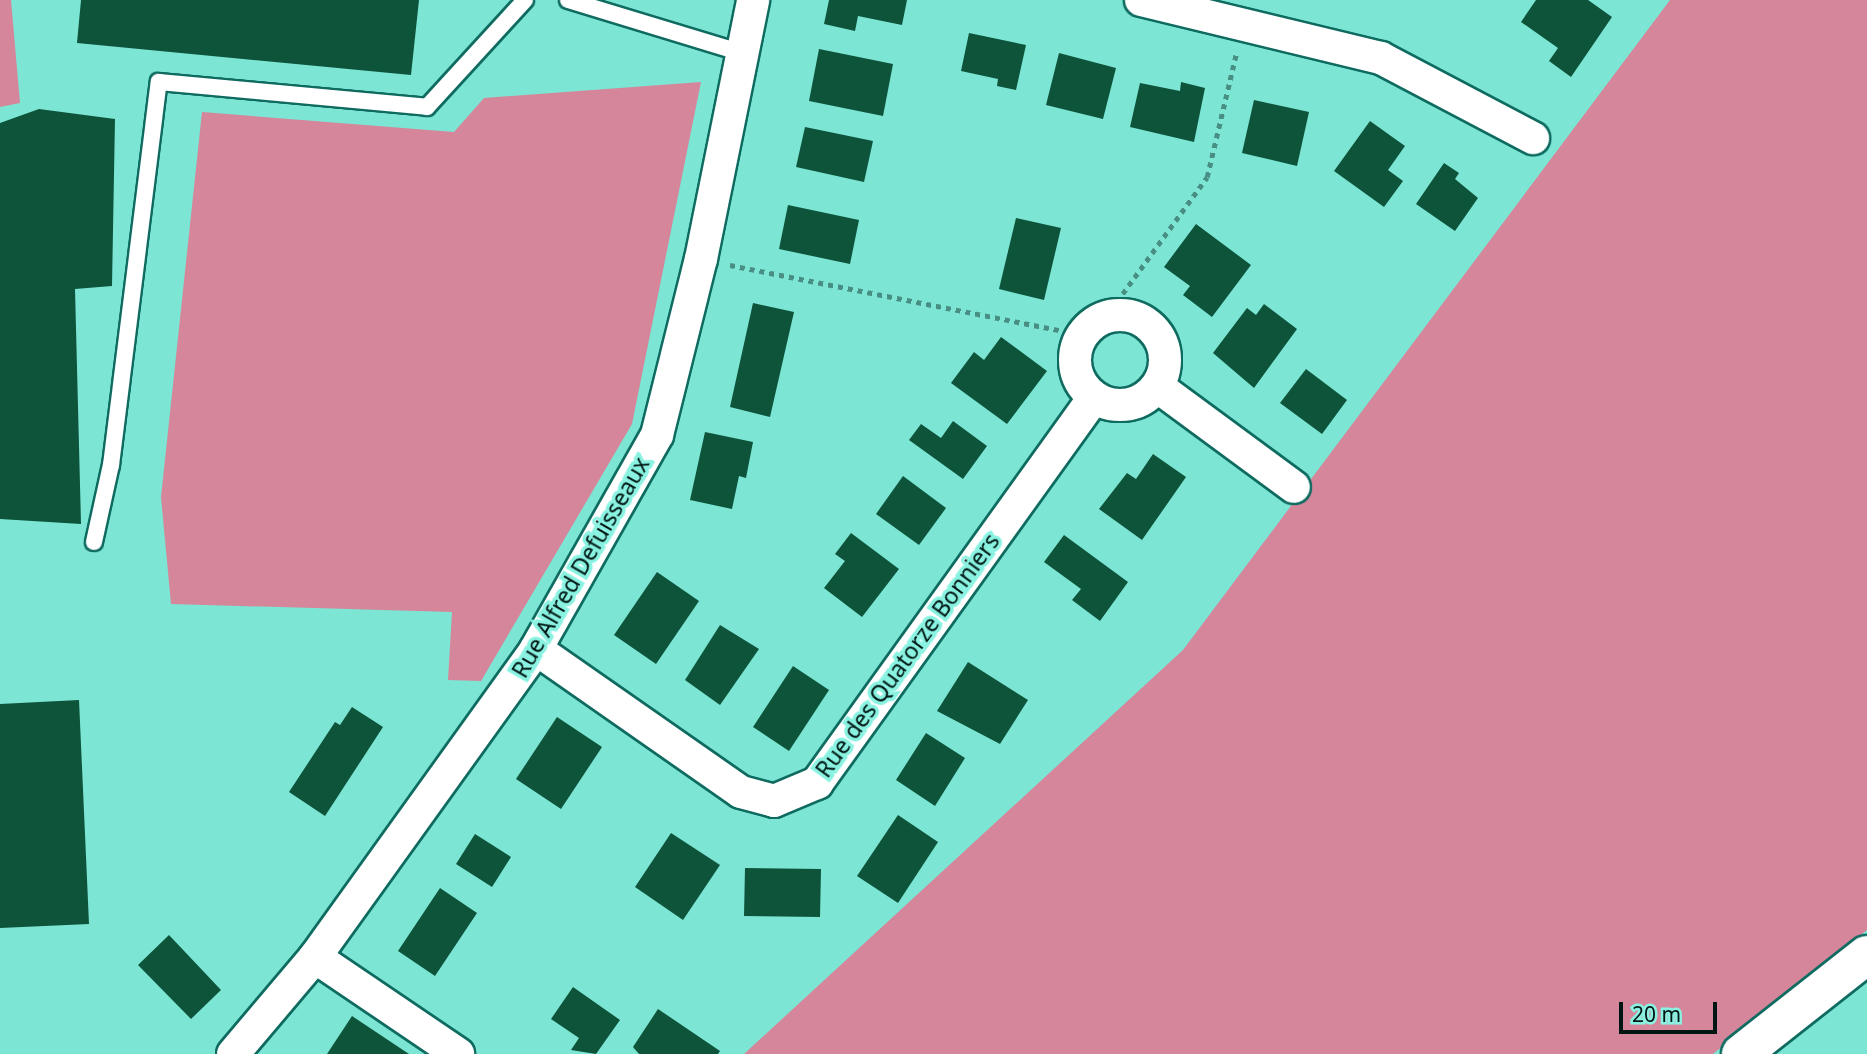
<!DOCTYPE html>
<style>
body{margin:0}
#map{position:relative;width:1867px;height:1054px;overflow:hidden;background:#7ce5d4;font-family:"Noto Sans",sans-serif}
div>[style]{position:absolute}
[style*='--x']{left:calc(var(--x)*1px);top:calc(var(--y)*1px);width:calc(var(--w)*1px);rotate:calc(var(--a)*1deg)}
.green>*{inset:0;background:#d5869b}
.building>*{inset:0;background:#0d543a}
.path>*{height:4.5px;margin-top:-2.25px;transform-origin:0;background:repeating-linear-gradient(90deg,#488e83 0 5px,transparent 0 10px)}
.roads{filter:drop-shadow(2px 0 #0f6b60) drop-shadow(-2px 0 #0f6b60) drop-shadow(0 2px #0f6b60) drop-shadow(0 -2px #0f6b60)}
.lane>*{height:16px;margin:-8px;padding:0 8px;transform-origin:8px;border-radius:8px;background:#fff}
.street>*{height:32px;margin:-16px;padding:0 16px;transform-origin:16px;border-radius:16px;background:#fff}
.street>.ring{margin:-16px;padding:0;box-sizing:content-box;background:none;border:32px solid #fff;border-radius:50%}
.secondary>*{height:38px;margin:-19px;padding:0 19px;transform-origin:19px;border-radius:19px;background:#fff}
span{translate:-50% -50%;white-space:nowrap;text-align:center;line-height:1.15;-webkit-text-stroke:7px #89f2e1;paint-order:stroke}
.street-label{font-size:23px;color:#011613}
.scale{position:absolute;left:1619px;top:1002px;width:98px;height:32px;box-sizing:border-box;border:4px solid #011613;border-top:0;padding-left:9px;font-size:21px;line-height:24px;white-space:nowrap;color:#011613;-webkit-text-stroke:5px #89f2e1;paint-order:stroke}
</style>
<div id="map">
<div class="green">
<div style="clip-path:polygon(0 0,11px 0,20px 103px,0 107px)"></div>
<div style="clip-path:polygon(1670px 0,1867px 0,1867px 930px,1713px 1054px,744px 1054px,1183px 650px)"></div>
<div style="clip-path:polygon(701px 82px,632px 424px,481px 681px,448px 680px,452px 612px,171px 604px,161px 497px,202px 112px,454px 132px,484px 98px)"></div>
</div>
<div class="building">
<div style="clip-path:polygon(81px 0,419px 0,411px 75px,77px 43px)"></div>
<div style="clip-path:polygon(829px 0,907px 0,902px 25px,858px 16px,855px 31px,824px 24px)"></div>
<div style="clip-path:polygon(1536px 0,1588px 0,1612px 17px,1571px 77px,1549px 61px,1558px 48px,1521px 22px)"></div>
<div style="clip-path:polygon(969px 33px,1026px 45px,1016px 90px,997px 86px,998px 79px,961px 71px)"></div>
<div style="clip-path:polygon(819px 49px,893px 64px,883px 116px,809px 101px)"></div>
<div style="clip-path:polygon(1059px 53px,1116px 68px,1103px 119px,1046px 105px)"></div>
<div style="clip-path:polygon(1181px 82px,1205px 88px,1194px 142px,1130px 127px,1140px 83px,1180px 91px)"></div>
<div style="clip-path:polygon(1254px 100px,1309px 112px,1297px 166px,1242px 153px)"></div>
<div style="clip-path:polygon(39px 109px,115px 119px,112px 286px,75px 289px,81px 524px,0 519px,0 123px)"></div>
<div style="clip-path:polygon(1370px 121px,1405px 146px,1388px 170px,1403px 181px,1384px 207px,1334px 171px)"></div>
<div style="clip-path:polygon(805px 127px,873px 141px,864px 182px,796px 167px)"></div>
<div style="clip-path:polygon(1444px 163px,1459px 173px,1455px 179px,1478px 198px,1455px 231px,1416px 204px)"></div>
<div style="clip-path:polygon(788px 205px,859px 220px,850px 264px,779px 249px)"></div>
<div style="clip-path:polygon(1016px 218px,1061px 228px,1044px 300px,999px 289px)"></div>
<div style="clip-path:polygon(1196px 224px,1251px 265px,1212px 317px,1183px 295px,1190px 286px,1164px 267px)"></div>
<div style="clip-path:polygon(753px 303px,794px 312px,770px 417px,730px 407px)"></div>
<div style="clip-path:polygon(1264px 304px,1297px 329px,1254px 388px,1213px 353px,1247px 308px,1256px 315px)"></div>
<div style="clip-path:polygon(1001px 337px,1047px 371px,1007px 424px,951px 383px,974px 352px,984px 360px)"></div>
<div style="clip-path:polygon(1306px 369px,1347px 400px,1322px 434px,1280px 403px)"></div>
<div style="clip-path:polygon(953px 421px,987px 446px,963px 479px,909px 440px,921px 424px,941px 438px)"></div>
<div style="clip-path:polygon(705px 432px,753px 442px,746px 478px,739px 476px,732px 509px,690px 500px)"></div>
<div style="clip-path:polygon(1153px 454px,1186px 477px,1142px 540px,1099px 509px,1127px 473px,1136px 479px)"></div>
<div style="clip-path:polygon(903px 476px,946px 508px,919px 545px,876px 514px)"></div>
<div style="clip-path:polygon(851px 533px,899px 569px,862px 617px,824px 588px,845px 561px,835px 554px)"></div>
<div style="clip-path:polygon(1064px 535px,1128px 582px,1100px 621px,1072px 600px,1081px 589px,1044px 562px)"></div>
<div style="clip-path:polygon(657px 572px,699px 601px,656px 664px,614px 635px)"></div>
<div style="clip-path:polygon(720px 625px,759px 649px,720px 705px,685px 680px)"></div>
<div style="clip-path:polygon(968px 662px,1028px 700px,1000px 744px,937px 711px)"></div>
<div style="clip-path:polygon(793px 666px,829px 690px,789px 751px,753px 727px)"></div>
<div style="clip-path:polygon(79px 700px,89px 924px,0 928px,0 704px)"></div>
<div style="clip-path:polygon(352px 707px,383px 727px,325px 816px,289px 792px,335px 722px,340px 725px)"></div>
<div style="clip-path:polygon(557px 717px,602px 747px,561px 809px,516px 779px)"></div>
<div style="clip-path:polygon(926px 733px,965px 758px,935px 806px,896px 780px)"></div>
<div style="clip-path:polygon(898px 815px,938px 842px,898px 903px,857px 876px)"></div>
<div style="clip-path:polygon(671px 833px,720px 865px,683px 920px,635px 887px)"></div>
<div style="clip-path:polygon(475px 834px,511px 857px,492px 887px,456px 864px)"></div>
<div style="clip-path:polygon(745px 868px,821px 869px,820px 917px,744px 916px)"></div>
<div style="clip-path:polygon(440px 888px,477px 913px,435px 976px,398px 951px)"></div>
<div style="clip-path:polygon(169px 935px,221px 990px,191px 1019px,138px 965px)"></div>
<div style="clip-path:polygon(573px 987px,620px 1020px,596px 1054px,571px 1050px,579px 1038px,551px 1019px)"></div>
<div style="clip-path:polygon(658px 1009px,720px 1051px,718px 1054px,639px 1054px,633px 1047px)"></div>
<div style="clip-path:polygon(352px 1016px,409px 1054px,327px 1054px)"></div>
</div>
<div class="path">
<div style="--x:730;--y:265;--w:360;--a:11.2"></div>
<div style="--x:1105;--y:318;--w:174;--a:-54.1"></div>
<div style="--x:1207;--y:177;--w:126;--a:-76.7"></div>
</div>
<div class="roads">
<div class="lane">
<div style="--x:568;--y:0;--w:182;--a:16.9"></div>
<div style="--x:94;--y:542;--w:79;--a:-77.6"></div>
<div style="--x:111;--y:465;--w:386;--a:-82.9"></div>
<div style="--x:159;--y:82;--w:269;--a:5.3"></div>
<div style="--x:427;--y:107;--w:145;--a:-47.5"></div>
</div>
<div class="street">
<div style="--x:1141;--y:0;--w:247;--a:13.6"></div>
<div style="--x:1381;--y:58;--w:172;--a:27.8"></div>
<div class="ring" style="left:1075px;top:315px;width:58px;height:58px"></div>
<div style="--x:1157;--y:386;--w:170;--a:36.4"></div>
<div style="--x:536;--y:649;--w:250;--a:34.9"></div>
<div style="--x:741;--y:792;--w:34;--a:15"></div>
<div style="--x:774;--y:801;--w:47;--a:-22.7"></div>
<div style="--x:817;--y:783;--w:475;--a:-54.3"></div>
<div style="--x:315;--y:957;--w:173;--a:34.1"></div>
<div style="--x:233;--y:1054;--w:127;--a:-49.8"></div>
<div style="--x:315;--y:957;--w:379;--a:-54.3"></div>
<div style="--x:536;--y:649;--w:246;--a:-60.5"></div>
<div style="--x:657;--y:435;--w:181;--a:-76"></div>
<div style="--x:701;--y:259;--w:264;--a:-78.6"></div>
</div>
<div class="secondary">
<div style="--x:1741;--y:1054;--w:160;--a:-38.2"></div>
</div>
</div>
<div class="street-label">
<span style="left:580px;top:567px;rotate:-60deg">Rue Alfred Defuisseaux</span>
<span style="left:907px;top:655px;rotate:-54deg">Rue des Quatorze Bonniers</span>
</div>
<div class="scale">20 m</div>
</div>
